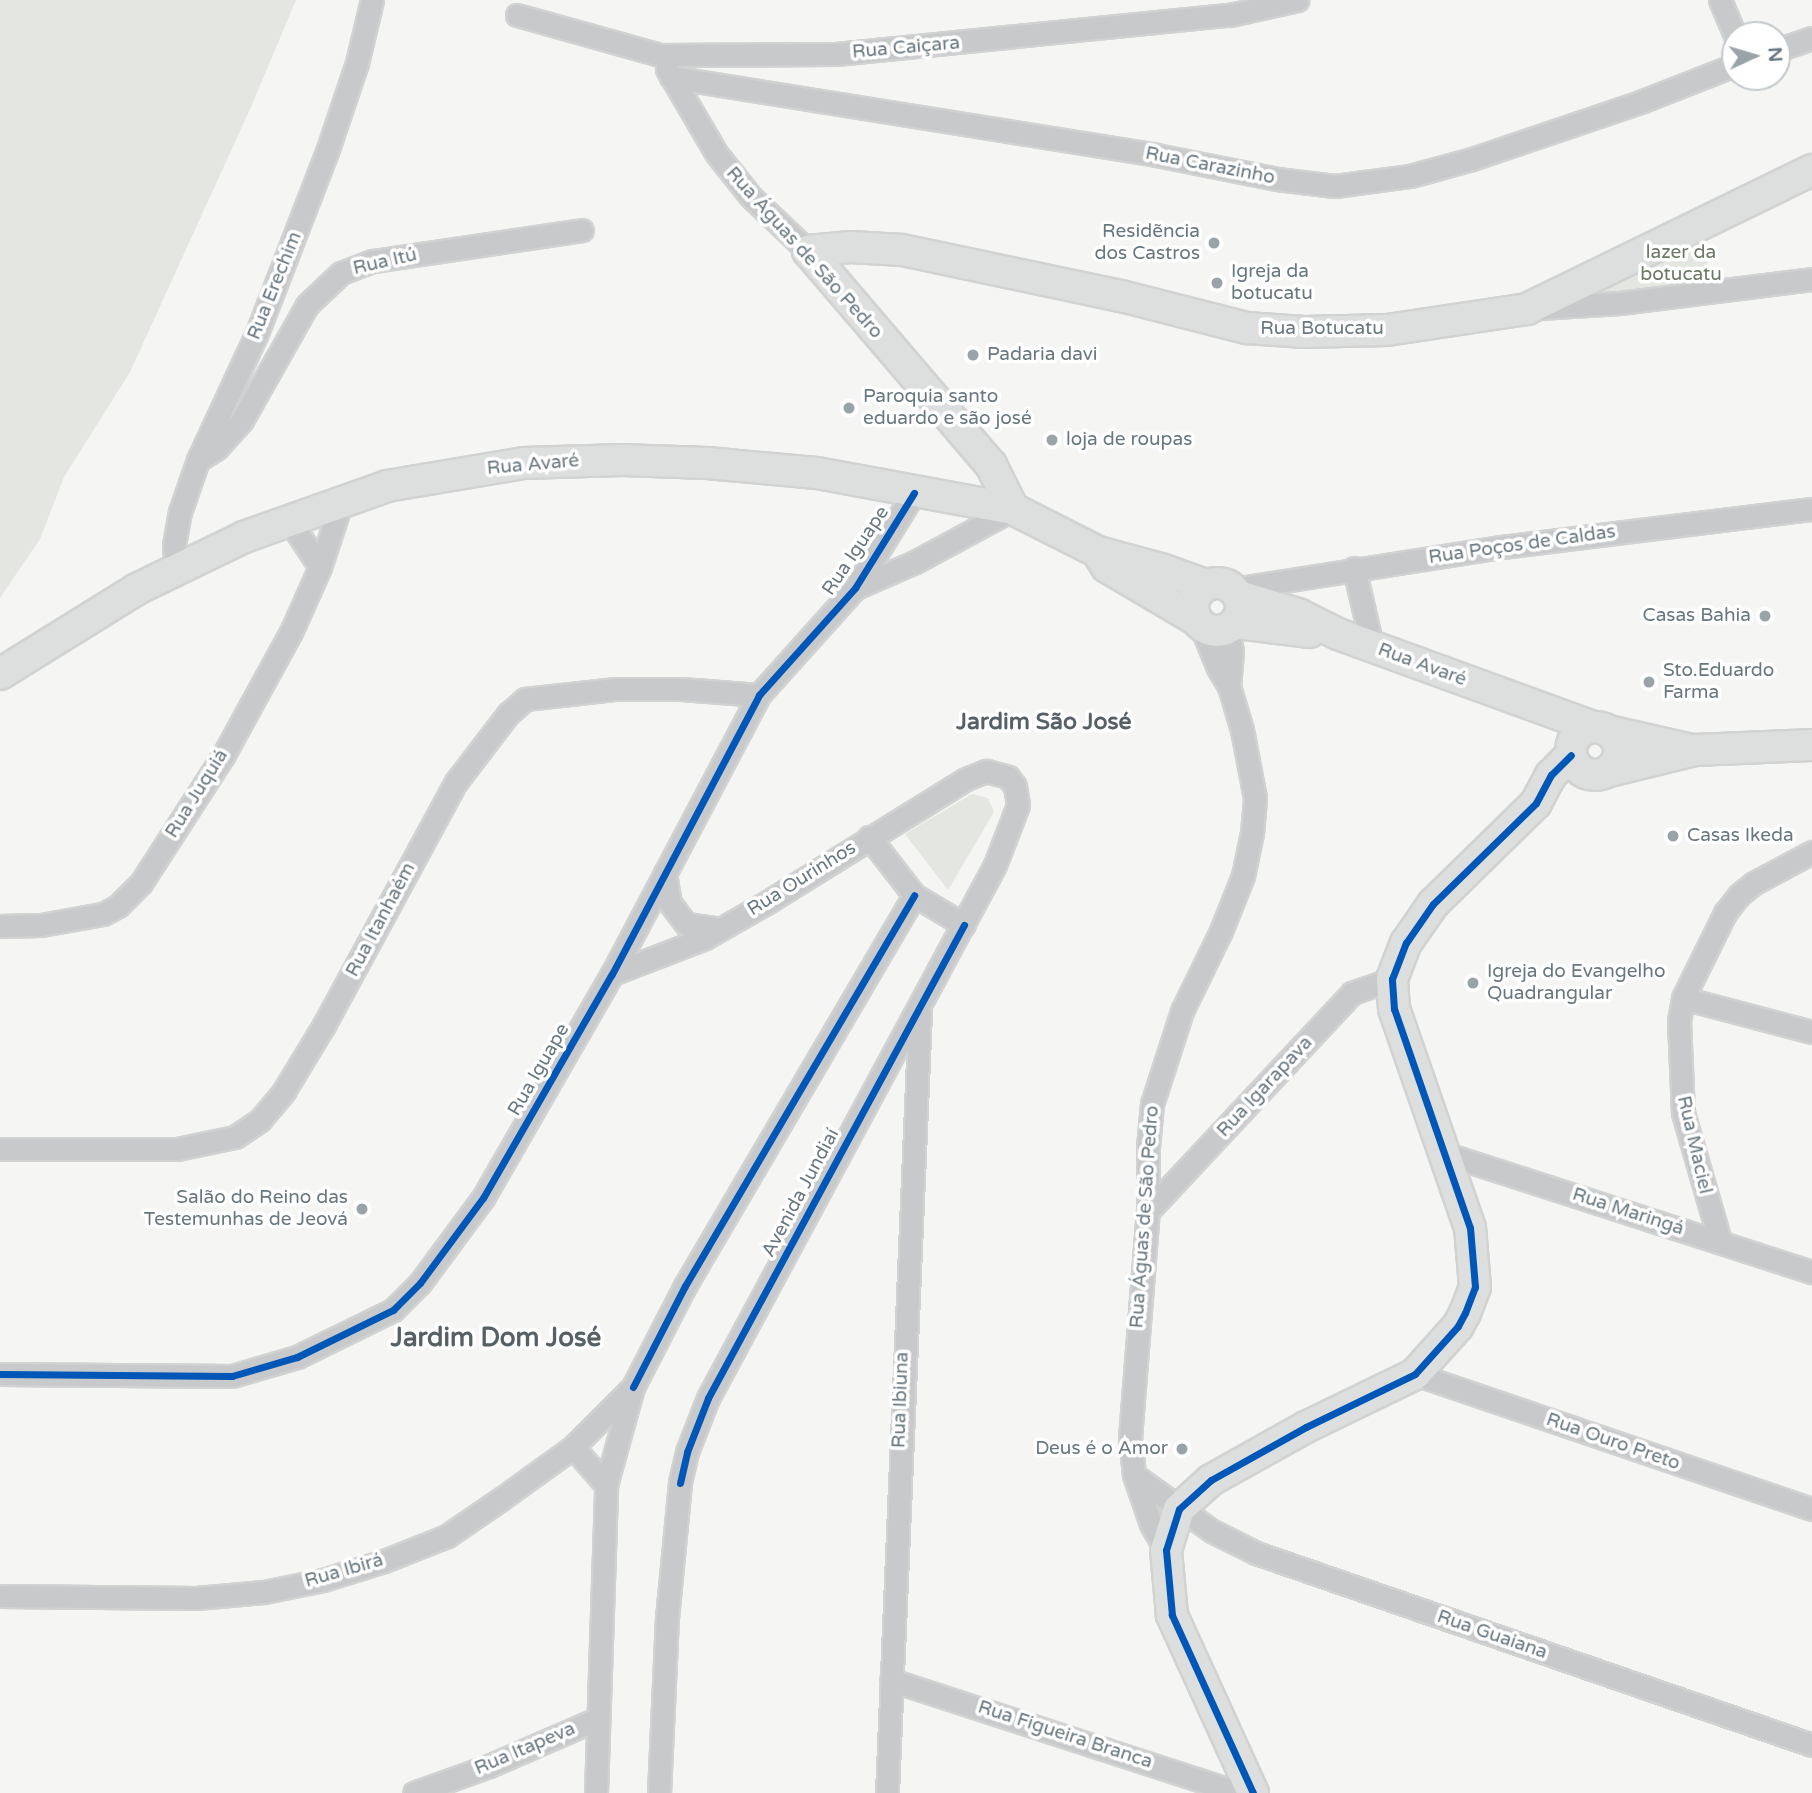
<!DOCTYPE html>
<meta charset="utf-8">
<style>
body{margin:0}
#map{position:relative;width:1812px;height:1793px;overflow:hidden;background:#f5f5f4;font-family:"Varela Round",sans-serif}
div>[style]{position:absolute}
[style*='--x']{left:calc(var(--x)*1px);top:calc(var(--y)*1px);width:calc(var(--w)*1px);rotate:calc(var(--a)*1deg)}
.green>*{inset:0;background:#e4e6e1}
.roads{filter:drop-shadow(2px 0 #d1d2d2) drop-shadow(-2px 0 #d1d2d2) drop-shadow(0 2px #d1d2d2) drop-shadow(0 -2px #d1d2d2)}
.street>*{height:21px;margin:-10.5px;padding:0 10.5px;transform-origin:10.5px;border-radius:10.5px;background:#c7c9ca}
.secondary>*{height:30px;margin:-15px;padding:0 15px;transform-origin:15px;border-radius:15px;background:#dddede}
.secondary>.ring{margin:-15px;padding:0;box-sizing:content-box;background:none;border:30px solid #dddede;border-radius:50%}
.cycleway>*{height:7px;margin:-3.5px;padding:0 3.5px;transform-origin:3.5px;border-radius:3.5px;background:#0057b8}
.dots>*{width:19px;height:19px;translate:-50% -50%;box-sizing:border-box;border:4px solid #fff;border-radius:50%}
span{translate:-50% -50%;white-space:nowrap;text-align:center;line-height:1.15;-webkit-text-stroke:7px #fff;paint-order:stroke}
.street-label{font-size:19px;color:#687881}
.poi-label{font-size:19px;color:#687881}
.right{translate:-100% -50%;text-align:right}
.left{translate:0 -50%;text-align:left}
.park-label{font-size:19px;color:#6c7966}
.quarter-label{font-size:23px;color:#556167;font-weight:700}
.district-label{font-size:26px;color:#556167;font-weight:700}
.north{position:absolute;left:1721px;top:21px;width:70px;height:70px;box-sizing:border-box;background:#fff;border:2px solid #c3c9cd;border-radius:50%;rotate:86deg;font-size:19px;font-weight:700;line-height:28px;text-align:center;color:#687881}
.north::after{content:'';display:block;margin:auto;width:24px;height:32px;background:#99a4a9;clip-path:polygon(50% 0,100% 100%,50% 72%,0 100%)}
</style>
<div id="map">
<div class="green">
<div style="clip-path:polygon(0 0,296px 0,251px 107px,130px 372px,64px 477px,40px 539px,0 598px)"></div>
<div style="clip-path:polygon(1703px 226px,1710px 287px,1541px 308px)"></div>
<div style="clip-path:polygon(972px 794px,988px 798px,994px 812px,948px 890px,905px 834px)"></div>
</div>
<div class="roads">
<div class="street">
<div style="--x:1720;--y:0;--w:38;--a:67"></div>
<div style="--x:517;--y:15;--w:148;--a:15.6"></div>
<div style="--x:660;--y:55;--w:176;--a:-0.3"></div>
<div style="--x:836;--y:54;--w:396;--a:-5.7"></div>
<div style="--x:1230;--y:15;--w:69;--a:-12.6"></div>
<div style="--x:1777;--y:50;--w:37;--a:-19"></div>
<div style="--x:667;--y:69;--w:97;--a:59.7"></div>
<div style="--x:716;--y:153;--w:56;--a:51.5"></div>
<div style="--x:751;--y:197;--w:79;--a:43.5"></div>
<div style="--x:671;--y:77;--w:491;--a:9.1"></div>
<div style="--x:1156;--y:155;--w:123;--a:11.2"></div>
<div style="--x:1277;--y:179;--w:58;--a:6.9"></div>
<div style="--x:1335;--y:186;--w:76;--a:-7.6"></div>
<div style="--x:1410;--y:176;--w:64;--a:-15.3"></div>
<div style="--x:1472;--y:159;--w:181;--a:-18.7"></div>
<div style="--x:1643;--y:101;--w:99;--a:-21.4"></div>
<div style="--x:1539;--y:308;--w:81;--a:-3.5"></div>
<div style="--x:1620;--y:303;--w:193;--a:-7.1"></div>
<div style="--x:198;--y:460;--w:22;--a:-32"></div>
<div style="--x:217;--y:448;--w:38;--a:-48"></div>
<div style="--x:242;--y:420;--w:132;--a:-60.5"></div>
<div style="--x:307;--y:305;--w:47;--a:-43.3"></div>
<div style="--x:341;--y:273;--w:34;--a:-21"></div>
<div style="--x:373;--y:261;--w:211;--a:-8.4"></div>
<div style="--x:289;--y:520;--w:56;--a:56.6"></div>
<div style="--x:1354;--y:568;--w:80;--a:77"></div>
<div style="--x:176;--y:569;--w:24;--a:-95"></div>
<div style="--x:174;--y:545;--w:34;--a:-80"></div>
<div style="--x:180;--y:512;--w:55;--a:-70.9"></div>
<div style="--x:198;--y:460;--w:140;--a:-65.1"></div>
<div style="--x:257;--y:333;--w:194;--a:-68.9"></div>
<div style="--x:327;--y:152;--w:94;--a:-71.4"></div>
<div style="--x:357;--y:63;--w:65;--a:-76.6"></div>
<div style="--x:855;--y:588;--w:65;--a:-23.4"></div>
<div style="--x:915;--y:562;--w:111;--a:-28.4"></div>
<div style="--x:1233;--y:589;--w:272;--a:-8.9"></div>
<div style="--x:1502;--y:547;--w:312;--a:-7"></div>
<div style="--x:1228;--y:629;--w:23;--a:80"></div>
<div style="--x:1232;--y:652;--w:34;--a:95"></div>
<div style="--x:869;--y:837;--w:73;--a:52.2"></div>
<div style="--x:914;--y:895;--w:58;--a:31"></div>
<div style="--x:665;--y:873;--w:30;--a:81"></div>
<div style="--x:670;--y:903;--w:26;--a:53"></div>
<div style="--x:686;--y:924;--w:35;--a:8"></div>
<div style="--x:0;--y:926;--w:41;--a:-1.4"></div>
<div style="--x:41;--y:925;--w:63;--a:-10.1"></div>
<div style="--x:103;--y:914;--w:17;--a:-28"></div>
<div style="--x:118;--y:906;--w:33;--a:-45"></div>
<div style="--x:141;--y:883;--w:151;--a:-57.2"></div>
<div style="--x:223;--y:756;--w:144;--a:-61.3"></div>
<div style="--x:292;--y:630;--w:69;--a:-66"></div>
<div style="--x:320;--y:567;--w:67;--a:-71.8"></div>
<div style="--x:612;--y:974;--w:100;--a:-21.2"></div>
<div style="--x:705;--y:938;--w:70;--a:-29.8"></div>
<div style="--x:766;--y:903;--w:235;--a:-31.8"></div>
<div style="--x:966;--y:779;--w:22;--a:-22"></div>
<div style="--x:986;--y:771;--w:23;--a:15"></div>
<div style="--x:1008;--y:777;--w:11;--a:52"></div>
<div style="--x:1015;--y:786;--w:19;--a:81"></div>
<div style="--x:1018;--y:805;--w:64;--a:111"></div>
<div style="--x:995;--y:865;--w:605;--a:118.3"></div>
<div style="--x:708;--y:1398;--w:58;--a:111.3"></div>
<div style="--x:687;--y:1452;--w:32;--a:103"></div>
<div style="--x:680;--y:1483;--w:135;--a:95.5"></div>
<div style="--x:667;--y:1617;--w:176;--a:92.6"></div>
<div style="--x:1683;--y:998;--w:133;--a:14.8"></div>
<div style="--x:0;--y:1149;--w:177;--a:0"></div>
<div style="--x:177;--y:1149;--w:59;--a:-11.7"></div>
<div style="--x:235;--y:1137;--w:30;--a:-34"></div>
<div style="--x:260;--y:1120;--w:38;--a:-50"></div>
<div style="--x:284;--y:1091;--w:77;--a:-58.8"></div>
<div style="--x:324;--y:1025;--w:277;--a:-61.5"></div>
<div style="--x:456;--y:782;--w:86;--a:-52.6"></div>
<div style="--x:508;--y:714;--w:23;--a:-41"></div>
<div style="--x:525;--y:699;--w:92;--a:-6.3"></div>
<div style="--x:616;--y:689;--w:65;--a:0"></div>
<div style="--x:681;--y:689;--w:78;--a:4.4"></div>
<div style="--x:1443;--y:1153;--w:388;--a:17.9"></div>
<div style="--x:1148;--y:1211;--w:299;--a:-46.9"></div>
<div style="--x:1352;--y:993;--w:42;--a:-19.3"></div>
<div style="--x:1720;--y:1241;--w:133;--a:-106.1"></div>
<div style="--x:1683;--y:1113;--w:92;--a:-92.5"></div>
<div style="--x:1679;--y:1021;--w:23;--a:-80"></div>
<div style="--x:1683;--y:998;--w:95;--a:-63.7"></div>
<div style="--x:1725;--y:913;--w:23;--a:-52"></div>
<div style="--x:1739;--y:895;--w:19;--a:-39"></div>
<div style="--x:1754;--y:883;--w:66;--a:-28.1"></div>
<div style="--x:0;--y:1374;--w:232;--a:0.5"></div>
<div style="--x:232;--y:1376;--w:68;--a:-16.3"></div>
<div style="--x:297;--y:1357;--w:107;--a:-26.1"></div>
<div style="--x:393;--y:1310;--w:38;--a:-45"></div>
<div style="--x:420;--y:1283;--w:106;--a:-53.5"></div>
<div style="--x:483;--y:1198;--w:258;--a:-60.1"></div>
<div style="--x:612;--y:974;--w:315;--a:-62.2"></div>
<div style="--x:759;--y:695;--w:144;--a:-48.1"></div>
<div style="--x:855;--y:588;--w:112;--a:-58.2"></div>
<div style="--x:1415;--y:1374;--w:419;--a:18.8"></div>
<div style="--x:573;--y:1447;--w:50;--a:49"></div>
<div style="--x:1134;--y:1475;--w:96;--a:35.7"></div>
<div style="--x:1212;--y:1531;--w:49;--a:26.6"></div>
<div style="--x:1256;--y:1553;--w:588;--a:19.05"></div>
<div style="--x:1166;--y:1550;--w:30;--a:-120"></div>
<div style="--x:1151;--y:1524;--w:52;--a:-109.1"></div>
<div style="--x:1134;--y:1475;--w:37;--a:-96"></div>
<div style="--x:1130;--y:1438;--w:228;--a:-85.5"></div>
<div style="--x:1148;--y:1211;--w:64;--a:-90"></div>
<div style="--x:1148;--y:1147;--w:43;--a:-84.7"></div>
<div style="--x:1152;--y:1104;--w:98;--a:-72.1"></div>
<div style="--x:1182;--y:1011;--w:89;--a:-64"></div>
<div style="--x:1221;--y:931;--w:59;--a:-68.2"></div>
<div style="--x:1243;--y:876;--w:44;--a:-78.2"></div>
<div style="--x:1252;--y:833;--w:35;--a:-85"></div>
<div style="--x:1255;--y:798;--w:69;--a:-100.8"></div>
<div style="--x:1242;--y:730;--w:46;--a:-106.5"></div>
<div style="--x:1229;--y:686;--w:21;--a:-121"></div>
<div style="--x:1218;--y:668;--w:45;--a:-112"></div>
<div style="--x:0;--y:1596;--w:196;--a:0.6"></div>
<div style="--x:196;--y:1598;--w:68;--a:-5"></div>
<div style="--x:264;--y:1592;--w:60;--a:-11.5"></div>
<div style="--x:323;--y:1580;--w:64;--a:-17.3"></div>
<div style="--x:384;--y:1561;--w:68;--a:-21.6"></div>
<div style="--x:447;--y:1536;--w:65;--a:-34.4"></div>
<div style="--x:501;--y:1499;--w:89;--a:-35.8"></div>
<div style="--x:573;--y:1447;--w:82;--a:-45"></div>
<div style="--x:891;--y:1680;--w:366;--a:18"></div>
<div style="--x:414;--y:1793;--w:80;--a:-19.8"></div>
<div style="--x:489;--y:1766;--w:118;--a:-23.5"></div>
<div style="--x:596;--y:1793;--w:308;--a:-88.1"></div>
<div style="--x:606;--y:1485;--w:102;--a:-74.6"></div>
<div style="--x:633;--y:1387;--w:114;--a:-62.8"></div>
<div style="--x:685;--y:1286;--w:453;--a:-59.6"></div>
<div style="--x:887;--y:1793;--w:782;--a:-87.58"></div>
</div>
<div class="secondary">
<div style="--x:808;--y:251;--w:43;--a:-5.3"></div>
<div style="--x:851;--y:247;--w:51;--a:3.4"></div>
<div style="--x:902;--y:250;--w:224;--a:11.9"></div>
<div style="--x:1121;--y:296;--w:130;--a:14.3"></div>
<div style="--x:1247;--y:328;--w:57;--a:4"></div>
<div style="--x:1304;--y:332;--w:83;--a:-1.4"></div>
<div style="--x:1387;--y:330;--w:142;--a:-8.5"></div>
<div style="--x:1527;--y:309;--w:317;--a:-26"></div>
<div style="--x:808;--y:251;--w:282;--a:49.5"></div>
<div style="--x:991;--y:465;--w:49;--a:63.4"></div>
<div style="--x:1100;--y:556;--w:13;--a:58"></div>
<div style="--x:1107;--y:567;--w:102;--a:30.6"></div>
<div class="ring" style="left:1193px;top:583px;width:18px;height:18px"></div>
<div style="--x:1239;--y:596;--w:62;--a:17"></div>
<div style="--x:1298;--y:614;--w:45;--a:26.6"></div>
<div style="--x:1338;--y:634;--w:271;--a:20"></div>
<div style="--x:1236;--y:623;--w:74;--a:7"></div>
<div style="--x:0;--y:674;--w:161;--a:-31.8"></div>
<div style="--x:137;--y:589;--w:119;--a:-25.9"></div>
<div style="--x:244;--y:537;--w:152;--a:-19.6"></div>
<div style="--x:387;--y:486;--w:139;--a:-9.5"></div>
<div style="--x:524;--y:463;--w:98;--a:-1.8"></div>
<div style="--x:622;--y:460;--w:85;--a:2"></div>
<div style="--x:707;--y:463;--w:110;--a:5.2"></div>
<div style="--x:817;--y:473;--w:199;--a:10.4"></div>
<div style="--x:1013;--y:509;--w:95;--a:26.8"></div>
<div style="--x:1098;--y:552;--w:65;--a:15.1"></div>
<div style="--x:1161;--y:569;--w:48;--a:19.6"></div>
<div class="ring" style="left:1571px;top:727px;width:18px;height:18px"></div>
<div style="--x:1608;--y:731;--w:82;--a:12.7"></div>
<div style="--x:1610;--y:771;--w:88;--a:-13.9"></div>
<div style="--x:1695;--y:750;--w:117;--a:-2.4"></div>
<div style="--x:1253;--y:1793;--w:196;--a:-114.5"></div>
<div style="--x:1172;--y:1615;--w:65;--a:-95.3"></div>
<div style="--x:1166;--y:1550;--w:43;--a:-72.4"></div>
<div style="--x:1179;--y:1509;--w:43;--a:-42.2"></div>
<div style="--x:1211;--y:1480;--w:109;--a:-29.2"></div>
<div style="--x:1306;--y:1427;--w:121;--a:-25.9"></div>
<div style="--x:1415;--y:1374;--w:64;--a:-48.1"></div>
<div style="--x:1458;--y:1326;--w:15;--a:-62"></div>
<div style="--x:1465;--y:1313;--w:28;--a:-69"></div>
<div style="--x:1475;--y:1287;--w:59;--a:-94.8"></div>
<div style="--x:1470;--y:1228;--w:232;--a:-109.1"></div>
<div style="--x:1394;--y:1009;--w:30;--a:-94"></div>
<div style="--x:1392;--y:979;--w:39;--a:-69"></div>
<div style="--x:1406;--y:943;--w:47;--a:-55.3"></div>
<div style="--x:1433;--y:904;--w:144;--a:-44.4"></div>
<div style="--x:1536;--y:803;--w:32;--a:-62"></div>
<div style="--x:1551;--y:775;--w:28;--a:-45"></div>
</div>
</div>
<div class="cycleway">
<div style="--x:0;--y:1374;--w:232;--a:0.5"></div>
<div style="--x:232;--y:1376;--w:68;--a:-16.3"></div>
<div style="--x:297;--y:1357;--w:107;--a:-26.1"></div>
<div style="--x:393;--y:1310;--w:38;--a:-45"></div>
<div style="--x:420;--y:1283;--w:106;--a:-53.5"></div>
<div style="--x:483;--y:1198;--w:258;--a:-60.1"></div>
<div style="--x:612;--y:974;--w:315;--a:-62.2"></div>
<div style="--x:759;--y:695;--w:144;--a:-48.1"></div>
<div style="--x:855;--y:588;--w:112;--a:-58.2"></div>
<div style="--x:633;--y:1387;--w:114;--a:-62.8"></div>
<div style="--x:685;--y:1286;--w:453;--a:-59.6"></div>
<div style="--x:680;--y:1483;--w:32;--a:-77"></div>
<div style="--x:687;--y:1452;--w:58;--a:-68.7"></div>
<div style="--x:708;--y:1398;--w:538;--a:-61.58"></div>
<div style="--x:1253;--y:1793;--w:196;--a:-114.5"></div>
<div style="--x:1172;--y:1615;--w:65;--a:-95.3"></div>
<div style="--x:1166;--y:1550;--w:43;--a:-72.4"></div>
<div style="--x:1179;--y:1509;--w:43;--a:-42.2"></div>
<div style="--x:1211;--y:1480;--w:109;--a:-29.2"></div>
<div style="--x:1306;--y:1427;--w:121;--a:-25.9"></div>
<div style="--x:1415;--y:1374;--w:64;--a:-48.1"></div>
<div style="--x:1458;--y:1326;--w:15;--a:-62"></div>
<div style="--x:1465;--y:1313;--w:28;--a:-69"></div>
<div style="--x:1475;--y:1287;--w:59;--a:-94.8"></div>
<div style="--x:1470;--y:1228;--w:232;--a:-109.1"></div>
<div style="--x:1394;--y:1009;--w:30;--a:-94"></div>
<div style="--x:1392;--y:979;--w:39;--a:-69"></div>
<div style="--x:1406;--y:943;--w:47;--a:-55.3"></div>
<div style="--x:1433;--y:904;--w:144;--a:-44.4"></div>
<div style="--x:1536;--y:803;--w:32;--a:-62"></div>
<div style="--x:1551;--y:775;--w:28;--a:-45"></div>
</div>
<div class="dots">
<div style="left:1214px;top:243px;background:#99a4a9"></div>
<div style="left:1217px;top:283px;background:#99a4a9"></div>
<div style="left:973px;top:355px;background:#99a4a9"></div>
<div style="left:849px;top:408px;background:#99a4a9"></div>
<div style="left:1052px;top:440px;background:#99a4a9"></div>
<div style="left:1765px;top:616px;background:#99a4a9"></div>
<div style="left:1649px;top:682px;background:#99a4a9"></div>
<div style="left:1673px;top:836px;background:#99a4a9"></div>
<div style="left:1473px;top:983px;background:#99a4a9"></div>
<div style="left:362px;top:1209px;background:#99a4a9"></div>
<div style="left:1182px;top:1449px;background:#99a4a9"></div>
</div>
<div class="street-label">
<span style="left:906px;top:48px;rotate:-5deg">Rua Caiçara</span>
<span style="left:1210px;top:166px;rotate:11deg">Rua Carazinho</span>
<span style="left:804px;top:253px;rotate:48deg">Rua Águas de São Pedro</span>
<span style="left:385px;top:262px;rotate:-13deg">Rua Itú</span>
<span style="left:275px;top:286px;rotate:-68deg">Rua Erechim</span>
<span style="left:1322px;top:329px">Rua Botucatu</span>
<span style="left:533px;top:465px;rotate:-5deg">Rua Avaré</span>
<span style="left:1522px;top:545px;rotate:-8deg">Rua Poços de Caldas</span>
<span style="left:856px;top:551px;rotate:-56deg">Rua Iguape</span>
<span style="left:1422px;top:665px;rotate:20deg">Rua Avaré</span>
<span style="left:197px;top:794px;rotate:-58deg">Rua Juquiá</span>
<span style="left:802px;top:879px;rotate:-32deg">Rua Ourinhos</span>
<span style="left:381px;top:920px;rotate:-62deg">Rua Itanhaém</span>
<span style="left:539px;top:1070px;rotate:-60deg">Rua Iguape</span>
<span style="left:1265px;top:1087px;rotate:-47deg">Rua Igarapava</span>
<span style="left:1694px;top:1145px;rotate:77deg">Rua Maciel</span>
<span style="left:801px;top:1193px;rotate:-62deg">Avenida Jundiaí</span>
<span style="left:1628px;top:1212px;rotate:18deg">Rua Maringá</span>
<span style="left:1145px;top:1217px;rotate:-86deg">Rua Águas de São Pedro</span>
<span style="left:901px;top:1400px;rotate:-88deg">Rua Ibiuna</span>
<span style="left:1613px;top:1442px;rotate:19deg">Rua Ouro Preto</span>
<span style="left:344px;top:1571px;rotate:-16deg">Rua Ibirá</span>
<span style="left:1492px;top:1635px;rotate:19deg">Rua Guaiana</span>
<span style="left:1065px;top:1735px;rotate:18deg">Rua Figueira Branca</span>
<span style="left:525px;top:1749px;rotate:-23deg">Rua Itapeva</span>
</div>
<div class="poi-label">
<span class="right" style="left:1200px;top:243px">Residẽncia<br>dos Castros</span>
<span class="left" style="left:1231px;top:283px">Igreja da<br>botucatu</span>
<span class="left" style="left:987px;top:355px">Padaria davi</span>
<span class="left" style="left:863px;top:408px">Paroquia santo<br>eduardo e são josé</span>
<span class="left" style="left:1066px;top:440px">loja de roupas</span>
<span class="right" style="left:1751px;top:616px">Casas Bahia</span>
<span class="left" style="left:1663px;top:682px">Sto.Eduardo<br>Farma</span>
<span class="left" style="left:1687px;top:836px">Casas Ikeda</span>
<span class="left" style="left:1487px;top:983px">Igreja do Evangelho<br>Quadrangular</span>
<span class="right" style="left:348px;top:1209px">Salão do Reino das<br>Testemunhas de Jeová</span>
<span class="right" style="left:1168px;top:1449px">Deus é o Amor</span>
</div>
<div class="park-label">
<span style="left:1681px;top:264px">lazer da<br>botucatu</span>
</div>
<div class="quarter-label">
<span style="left:1044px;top:722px">Jardim São José</span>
</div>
<div class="district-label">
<span style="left:496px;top:1338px">Jardim Dom José</span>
</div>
<div class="north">N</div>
</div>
